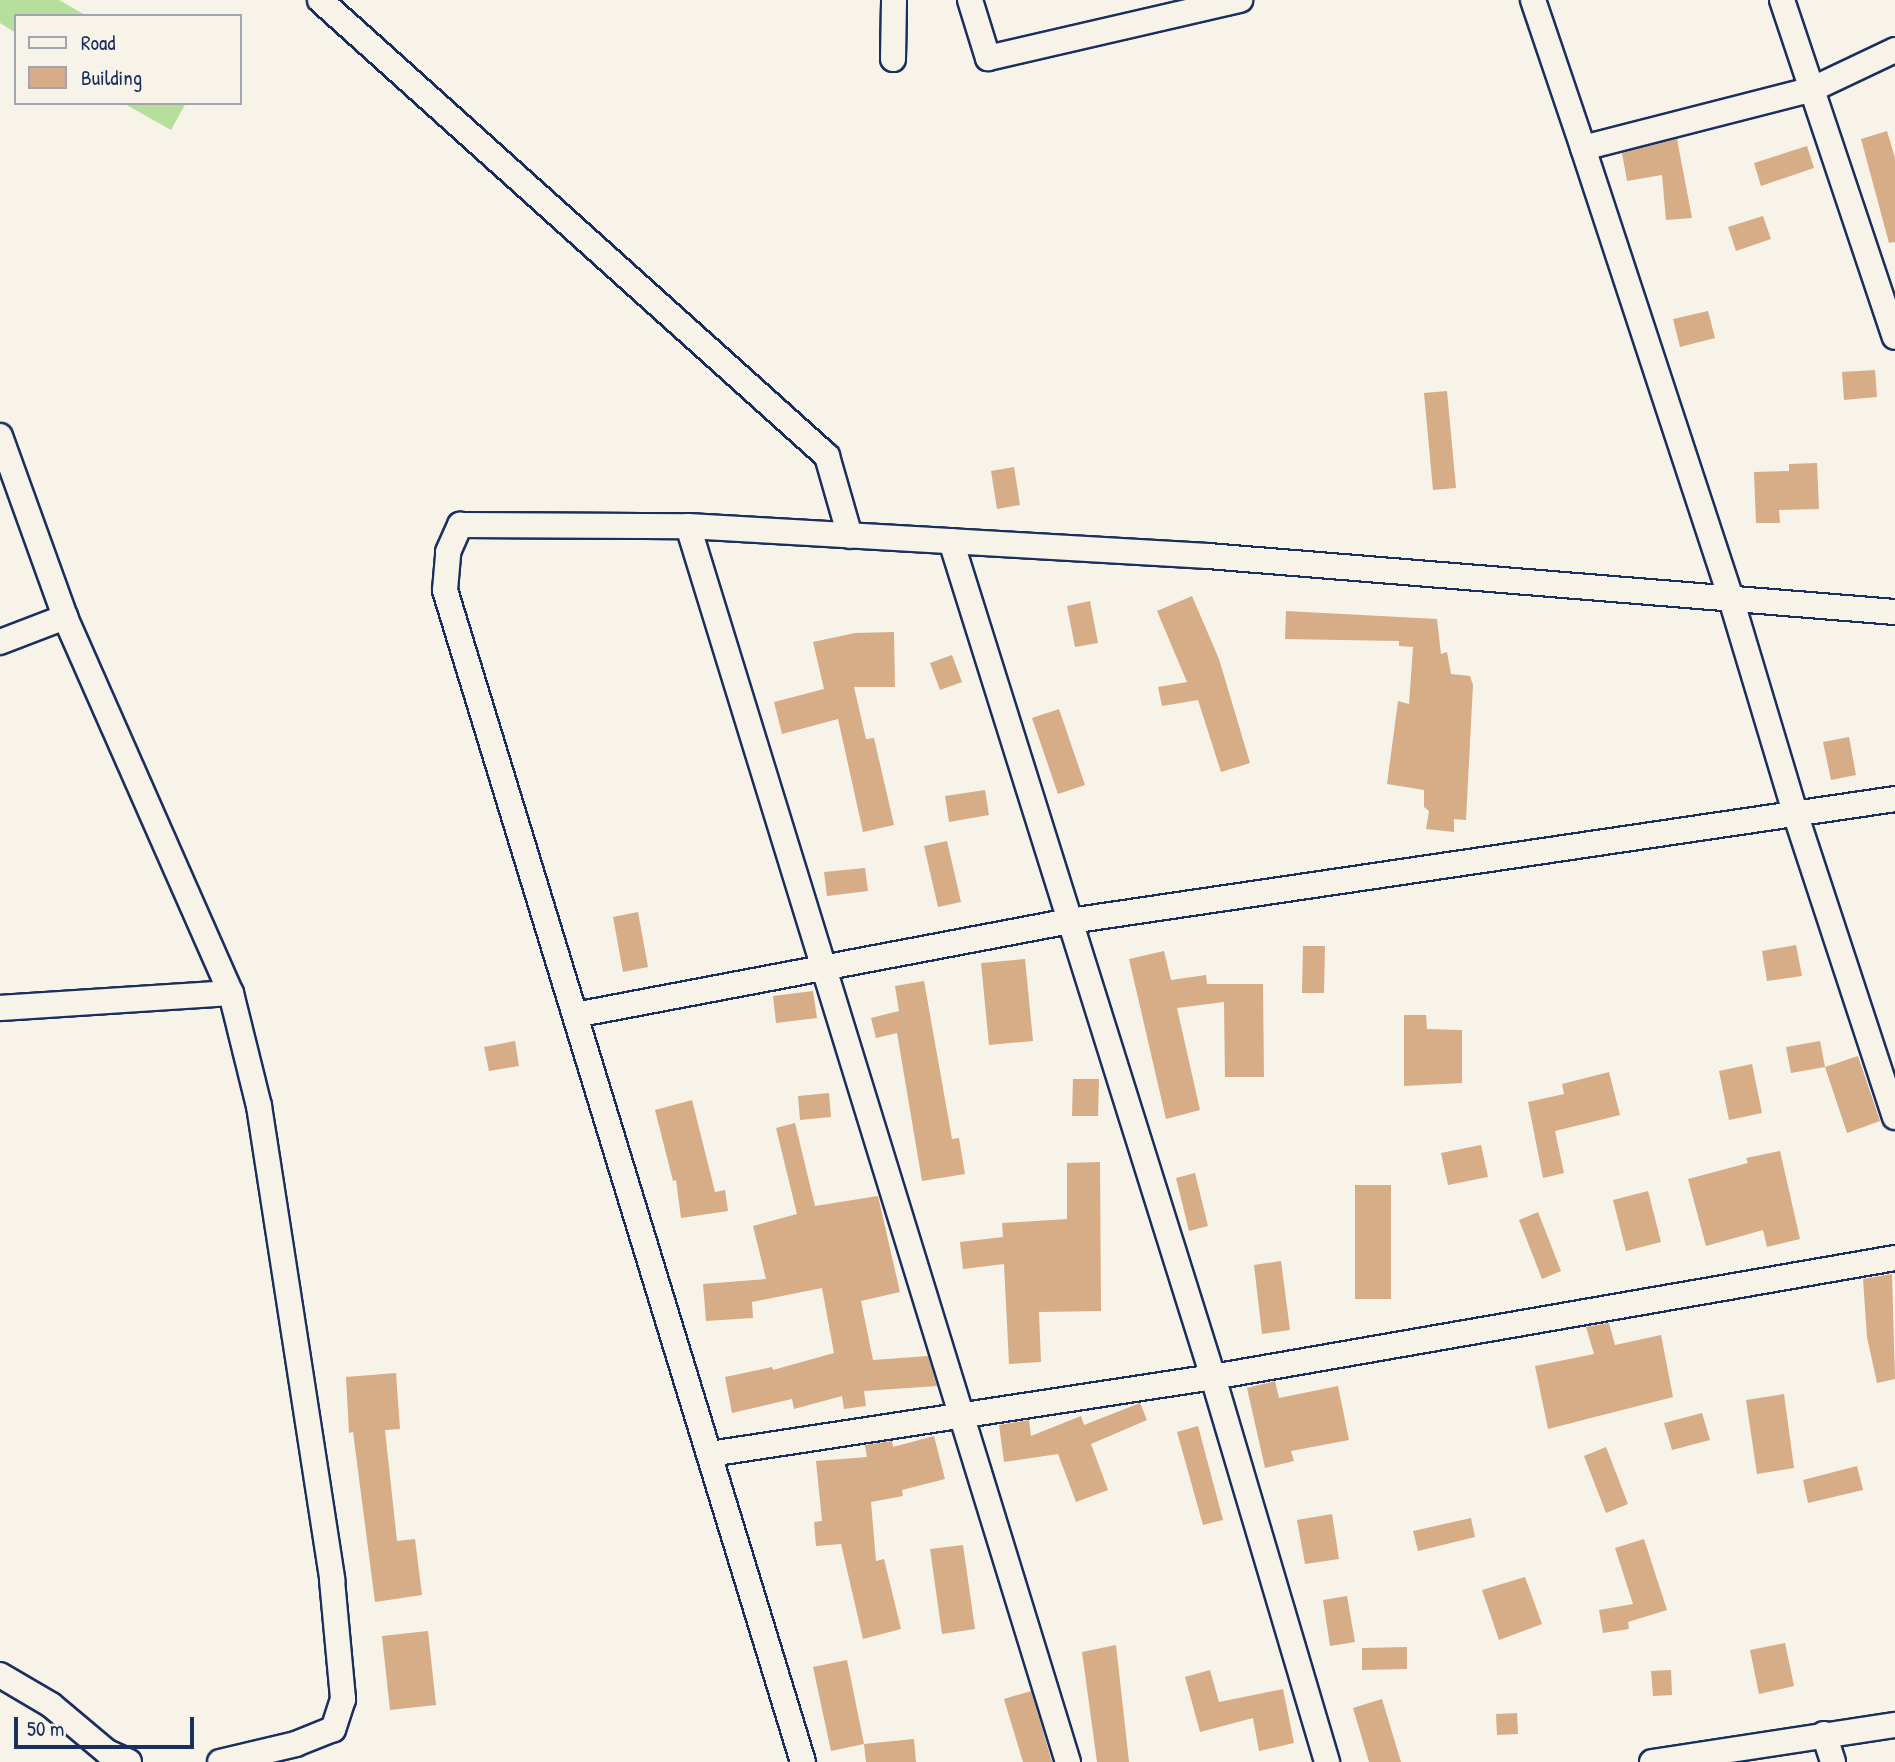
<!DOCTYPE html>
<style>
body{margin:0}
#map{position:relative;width:1895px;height:1762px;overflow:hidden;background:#f7f3e8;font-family:"Patrick Hand",sans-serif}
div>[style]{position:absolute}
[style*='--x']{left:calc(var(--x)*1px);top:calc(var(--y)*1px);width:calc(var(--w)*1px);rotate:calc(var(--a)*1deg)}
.green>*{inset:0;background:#b7df9c}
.building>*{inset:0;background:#d6ad87}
.roads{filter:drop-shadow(2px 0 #1b2f5e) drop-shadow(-2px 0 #1b2f5e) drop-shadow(0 2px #1b2f5e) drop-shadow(0 -2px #1b2f5e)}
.minor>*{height:24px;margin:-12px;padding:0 12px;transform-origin:12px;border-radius:12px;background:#f7f3e8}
span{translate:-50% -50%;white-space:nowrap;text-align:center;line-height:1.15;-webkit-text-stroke:7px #f7f3e8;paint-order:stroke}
.legend{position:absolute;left:14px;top:14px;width:228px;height:91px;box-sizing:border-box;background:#f7f3e8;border:2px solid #9fa5b1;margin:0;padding:9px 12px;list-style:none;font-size:21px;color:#1b2f5e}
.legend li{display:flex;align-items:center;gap:14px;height:35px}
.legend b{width:35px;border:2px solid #9fa5b1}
.scale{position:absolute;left:14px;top:1717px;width:180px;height:32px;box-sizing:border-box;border:4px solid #1b2f5e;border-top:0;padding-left:9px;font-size:21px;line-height:24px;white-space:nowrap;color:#1b2f5e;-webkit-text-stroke:5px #f7f3e8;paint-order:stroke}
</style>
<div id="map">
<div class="green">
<div style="clip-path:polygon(0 0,59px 0,87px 16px,16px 16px,16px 33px,0 23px)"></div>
<div style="clip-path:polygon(123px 103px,186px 103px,171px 130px)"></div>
</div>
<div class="building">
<div style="clip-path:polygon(1887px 131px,1895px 158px,1895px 242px,1889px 243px,1861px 139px)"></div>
<div style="clip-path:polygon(1677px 139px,1692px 218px,1666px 220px,1662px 175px,1627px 181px,1622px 153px)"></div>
<div style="clip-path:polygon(1807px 146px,1814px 168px,1761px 186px,1754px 163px)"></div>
<div style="clip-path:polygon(1763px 216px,1771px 239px,1736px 251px,1728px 227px)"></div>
<div style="clip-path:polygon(1708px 311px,1715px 338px,1680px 347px,1673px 319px)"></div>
<div style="clip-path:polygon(1875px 370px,1877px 397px,1844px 400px,1842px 372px)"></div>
<div style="clip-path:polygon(1447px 391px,1456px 488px,1433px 490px,1424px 393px)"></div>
<div style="clip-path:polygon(1817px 463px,1819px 509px,1779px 510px,1780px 523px,1756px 523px,1754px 472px,1789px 471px,1789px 464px)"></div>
<div style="clip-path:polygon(1014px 467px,1020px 505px,997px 509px,991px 471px)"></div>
<div style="clip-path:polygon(1192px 596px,1219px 659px,1250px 763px,1221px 772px,1198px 700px,1162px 706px,1158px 687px,1187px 682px,1157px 611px)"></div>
<div style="clip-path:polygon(1090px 601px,1098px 643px,1075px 647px,1067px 606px)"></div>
<div style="clip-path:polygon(1286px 611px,1437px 619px,1441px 654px,1447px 652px,1451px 674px,1470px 676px,1473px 685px,1466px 820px,1454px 819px,1454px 832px,1426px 829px,1429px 811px,1424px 807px,1424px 790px,1387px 784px,1398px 701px,1409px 704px,1413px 647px,1399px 646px,1399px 641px,1285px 639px)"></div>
<div style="clip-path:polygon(894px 632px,895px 687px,854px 687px,866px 739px,874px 738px,894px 825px,863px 832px,838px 719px,782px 734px,774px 702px,824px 689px,813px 642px,855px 633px)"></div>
<div style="clip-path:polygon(952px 655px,962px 682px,940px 690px,930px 663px)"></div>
<div style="clip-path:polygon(1059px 709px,1085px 785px,1058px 794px,1032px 718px)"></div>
<div style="clip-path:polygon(1849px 737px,1856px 775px,1831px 780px,1823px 742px)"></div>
<div style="clip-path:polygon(985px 790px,989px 815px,949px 822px,945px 796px)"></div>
<div style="clip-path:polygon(947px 841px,961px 902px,938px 907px,924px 846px)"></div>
<div style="clip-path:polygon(865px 868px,868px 891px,827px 896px,824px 872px)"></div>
<div style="clip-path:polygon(638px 912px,648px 967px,623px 972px,613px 917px)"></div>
<div style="clip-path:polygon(1796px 945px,1802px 976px,1767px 981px,1762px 951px)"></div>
<div style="clip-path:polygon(1303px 946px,1325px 946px,1324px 993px,1302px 993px)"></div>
<div style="clip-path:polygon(1164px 951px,1171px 980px,1206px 975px,1207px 984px,1263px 984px,1264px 1077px,1225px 1077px,1224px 1002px,1177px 1008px,1200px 1110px,1166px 1119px,1129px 959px)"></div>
<div style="clip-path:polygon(1025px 959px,1033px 1041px,989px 1045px,981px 963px)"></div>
<div style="clip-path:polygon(924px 981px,952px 1139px,959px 1138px,965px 1174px,922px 1181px,897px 1033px,876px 1038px,871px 1018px,899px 1011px,895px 986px)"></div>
<div style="clip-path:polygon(813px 991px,817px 1018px,776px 1023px,773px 996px)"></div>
<div style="clip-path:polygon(1404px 1015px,1426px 1015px,1427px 1029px,1462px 1030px,1462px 1083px,1404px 1086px)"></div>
<div style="clip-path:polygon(515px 1041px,519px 1066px,489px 1071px,484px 1047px)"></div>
<div style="clip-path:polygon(1820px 1041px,1825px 1067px,1791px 1073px,1786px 1047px)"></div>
<div style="clip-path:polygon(1858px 1056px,1880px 1121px,1847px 1133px,1825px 1067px)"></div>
<div style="clip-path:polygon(1752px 1064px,1762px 1113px,1729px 1120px,1719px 1071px)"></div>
<div style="clip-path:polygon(1609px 1072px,1620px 1115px,1555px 1131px,1564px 1173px,1543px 1178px,1528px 1102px,1564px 1094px,1562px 1084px)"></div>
<div style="clip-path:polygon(1073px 1079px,1099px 1079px,1098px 1116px,1072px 1116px)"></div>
<div style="clip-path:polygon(829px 1093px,831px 1117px,800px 1120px,798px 1096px)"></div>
<div style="clip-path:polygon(692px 1100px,715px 1192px,725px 1190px,728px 1211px,681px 1218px,676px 1180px,673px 1181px,655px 1110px)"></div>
<div style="clip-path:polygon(795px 1123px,815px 1206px,878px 1196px,900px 1292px,861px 1301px,873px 1360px,928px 1356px,937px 1386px,864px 1391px,866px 1406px,844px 1409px,842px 1396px,794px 1409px,792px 1399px,732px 1413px,725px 1377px,772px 1367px,773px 1370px,834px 1353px,822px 1288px,752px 1302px,753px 1318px,706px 1321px,703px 1284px,766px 1279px,753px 1226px,797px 1214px,776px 1128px)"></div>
<div style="clip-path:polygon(1481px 1145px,1488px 1177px,1448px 1185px,1441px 1153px)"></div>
<div style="clip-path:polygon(1780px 1151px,1800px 1239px,1767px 1247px,1763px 1230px,1706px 1246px,1688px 1179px,1748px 1163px,1746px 1158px)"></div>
<div style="clip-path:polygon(1100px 1162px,1101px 1311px,1039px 1312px,1041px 1362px,1009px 1364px,1004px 1264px,963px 1269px,960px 1242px,1003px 1237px,1002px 1223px,1067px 1219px,1067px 1163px)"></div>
<div style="clip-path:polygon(1195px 1173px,1208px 1226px,1189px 1231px,1176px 1178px)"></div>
<div style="clip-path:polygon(1355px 1185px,1391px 1185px,1391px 1299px,1355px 1299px)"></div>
<div style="clip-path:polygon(1648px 1191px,1661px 1242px,1626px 1251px,1613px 1200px)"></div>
<div style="clip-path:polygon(1538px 1212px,1561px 1271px,1542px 1279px,1519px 1220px)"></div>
<div style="clip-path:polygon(1281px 1261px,1290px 1330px,1262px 1334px,1254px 1265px)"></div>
<div style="clip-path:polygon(1892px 1274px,1895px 1379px,1877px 1383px,1867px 1337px,1863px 1279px)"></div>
<div style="clip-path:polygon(1609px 1323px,1615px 1345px,1661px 1335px,1673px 1397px,1548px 1429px,1535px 1366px,1594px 1354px,1586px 1327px)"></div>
<div style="clip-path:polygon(396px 1373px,400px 1429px,385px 1430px,397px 1541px,415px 1539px,422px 1595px,375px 1602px,353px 1432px,349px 1433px,346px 1377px)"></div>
<div style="clip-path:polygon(1275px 1381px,1279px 1398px,1338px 1386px,1349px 1440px,1291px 1451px,1294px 1461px,1265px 1468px,1247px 1388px)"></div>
<div style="clip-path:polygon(1784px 1394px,1794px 1468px,1757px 1474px,1746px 1400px)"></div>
<div style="clip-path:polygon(1140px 1403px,1147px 1420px,1091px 1444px,1108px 1490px,1076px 1502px,1058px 1454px,1004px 1462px,999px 1425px,1029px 1420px,1031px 1436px,1081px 1416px,1084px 1425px)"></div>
<div style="clip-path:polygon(1702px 1413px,1710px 1440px,1672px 1450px,1664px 1423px)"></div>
<div style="clip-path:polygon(1198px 1426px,1223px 1520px,1203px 1525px,1177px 1432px)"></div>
<div style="clip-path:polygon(934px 1436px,945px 1479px,902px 1490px,903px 1496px,871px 1502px,876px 1561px,884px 1559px,901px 1629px,863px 1639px,841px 1544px,816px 1546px,814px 1522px,822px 1521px,816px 1461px,867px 1457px,865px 1445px,892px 1441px,893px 1447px)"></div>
<div style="clip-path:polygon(1606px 1447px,1628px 1504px,1606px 1513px,1584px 1456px)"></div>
<div style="clip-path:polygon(1857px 1466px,1863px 1490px,1808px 1503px,1803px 1480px)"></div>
<div style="clip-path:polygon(1332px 1514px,1339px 1559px,1305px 1564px,1297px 1520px)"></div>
<div style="clip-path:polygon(1471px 1518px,1475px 1537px,1418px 1551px,1413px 1531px)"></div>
<div style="clip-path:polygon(1644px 1539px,1667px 1610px,1628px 1622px,1629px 1629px,1603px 1633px,1599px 1610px,1633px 1604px,1615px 1548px)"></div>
<div style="clip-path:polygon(963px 1545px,975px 1629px,942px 1634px,930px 1549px)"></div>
<div style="clip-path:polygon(1525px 1577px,1542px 1624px,1499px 1640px,1482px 1590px)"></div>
<div style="clip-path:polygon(1347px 1596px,1355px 1642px,1330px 1646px,1323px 1600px)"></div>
<div style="clip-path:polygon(428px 1631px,436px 1705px,390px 1710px,382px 1636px)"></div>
<div style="clip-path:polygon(1785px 1643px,1794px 1686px,1759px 1694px,1750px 1650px)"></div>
<div style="clip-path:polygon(1116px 1645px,1129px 1762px,1097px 1762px,1082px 1652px)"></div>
<div style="clip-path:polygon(1407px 1647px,1407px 1669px,1362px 1670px,1362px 1648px)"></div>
<div style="clip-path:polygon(847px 1660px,864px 1744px,831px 1751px,813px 1667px)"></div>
<div style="clip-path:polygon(1210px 1670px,1219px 1702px,1283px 1689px,1294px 1743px,1259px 1751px,1253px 1718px,1200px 1732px,1185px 1677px)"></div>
<div style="clip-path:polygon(1671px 1670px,1672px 1695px,1653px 1696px,1651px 1671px)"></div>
<div style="clip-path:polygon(1031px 1691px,1052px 1762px,1023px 1762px,1004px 1699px)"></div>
<div style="clip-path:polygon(1382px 1699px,1401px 1762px,1369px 1762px,1353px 1708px)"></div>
<div style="clip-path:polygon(1517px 1713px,1518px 1734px,1497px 1735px,1496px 1714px)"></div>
<div style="clip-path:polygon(914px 1739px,916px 1762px,866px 1762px,864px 1744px)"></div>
</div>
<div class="roads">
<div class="minor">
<div style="--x:320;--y:0;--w:682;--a:41.97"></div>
<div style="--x:827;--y:456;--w:83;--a:74"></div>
<div style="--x:970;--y:0;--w:61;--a:72.8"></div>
<div style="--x:988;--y:58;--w:259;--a:-13"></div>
<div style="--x:1533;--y:0;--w:156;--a:71.3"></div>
<div style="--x:1782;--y:0;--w:355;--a:71.5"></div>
<div style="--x:1895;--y:50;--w:91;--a:154.6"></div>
<div style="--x:1813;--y:89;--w:237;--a:165.6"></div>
<div style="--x:1583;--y:148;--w:475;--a:71.8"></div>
<div style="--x:1731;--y:599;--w:223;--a:73.3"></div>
<div style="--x:1795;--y:813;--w:320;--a:71.8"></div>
<div style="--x:893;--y:59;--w:59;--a:-89"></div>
<div style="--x:0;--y:436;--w:192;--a:70.2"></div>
<div style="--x:65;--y:617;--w:411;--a:66.2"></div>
<div style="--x:231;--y:993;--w:116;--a:76.1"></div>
<div style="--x:259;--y:1106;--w:480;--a:81.2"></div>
<div style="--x:332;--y:1580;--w:120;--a:84.7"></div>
<div style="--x:343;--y:1699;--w:32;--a:108"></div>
<div style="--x:333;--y:1729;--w:40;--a:158"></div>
<div style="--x:296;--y:1744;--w:78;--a:166.7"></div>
<div style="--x:688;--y:526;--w:1293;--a:72.91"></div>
<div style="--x:951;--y:541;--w:876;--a:72.6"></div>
<div style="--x:1213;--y:1377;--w:402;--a:73.5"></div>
<div style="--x:0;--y:642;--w:70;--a:-21"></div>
<div style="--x:0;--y:1008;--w:231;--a:-3.7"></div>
<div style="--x:575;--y:1015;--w:504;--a:-10.75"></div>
<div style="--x:1070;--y:921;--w:834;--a:-8.41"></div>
<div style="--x:710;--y:1454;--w:509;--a:-8.7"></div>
<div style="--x:1213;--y:1377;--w:692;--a:-9.9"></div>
<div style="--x:0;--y:1675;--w:59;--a:30.5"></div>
<div style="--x:51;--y:1705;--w:73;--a:40"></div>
<div style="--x:107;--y:1752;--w:24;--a:24"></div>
<div style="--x:1824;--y:1734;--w:29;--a:72"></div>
<div style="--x:803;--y:1762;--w:1225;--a:-106.99"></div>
<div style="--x:445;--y:590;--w:38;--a:-85"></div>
<div style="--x:448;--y:552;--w:30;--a:-66"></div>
<div style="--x:460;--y:525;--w:228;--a:0.3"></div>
<div style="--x:688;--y:526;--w:521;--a:3.3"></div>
<div style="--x:1208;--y:556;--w:689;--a:4.66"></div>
<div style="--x:1652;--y:1762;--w:246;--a:-8.7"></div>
</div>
</div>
<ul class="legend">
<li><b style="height:9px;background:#f7f3e8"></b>Road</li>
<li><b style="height:19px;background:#d6ad87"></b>Building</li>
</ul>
<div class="scale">50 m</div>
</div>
